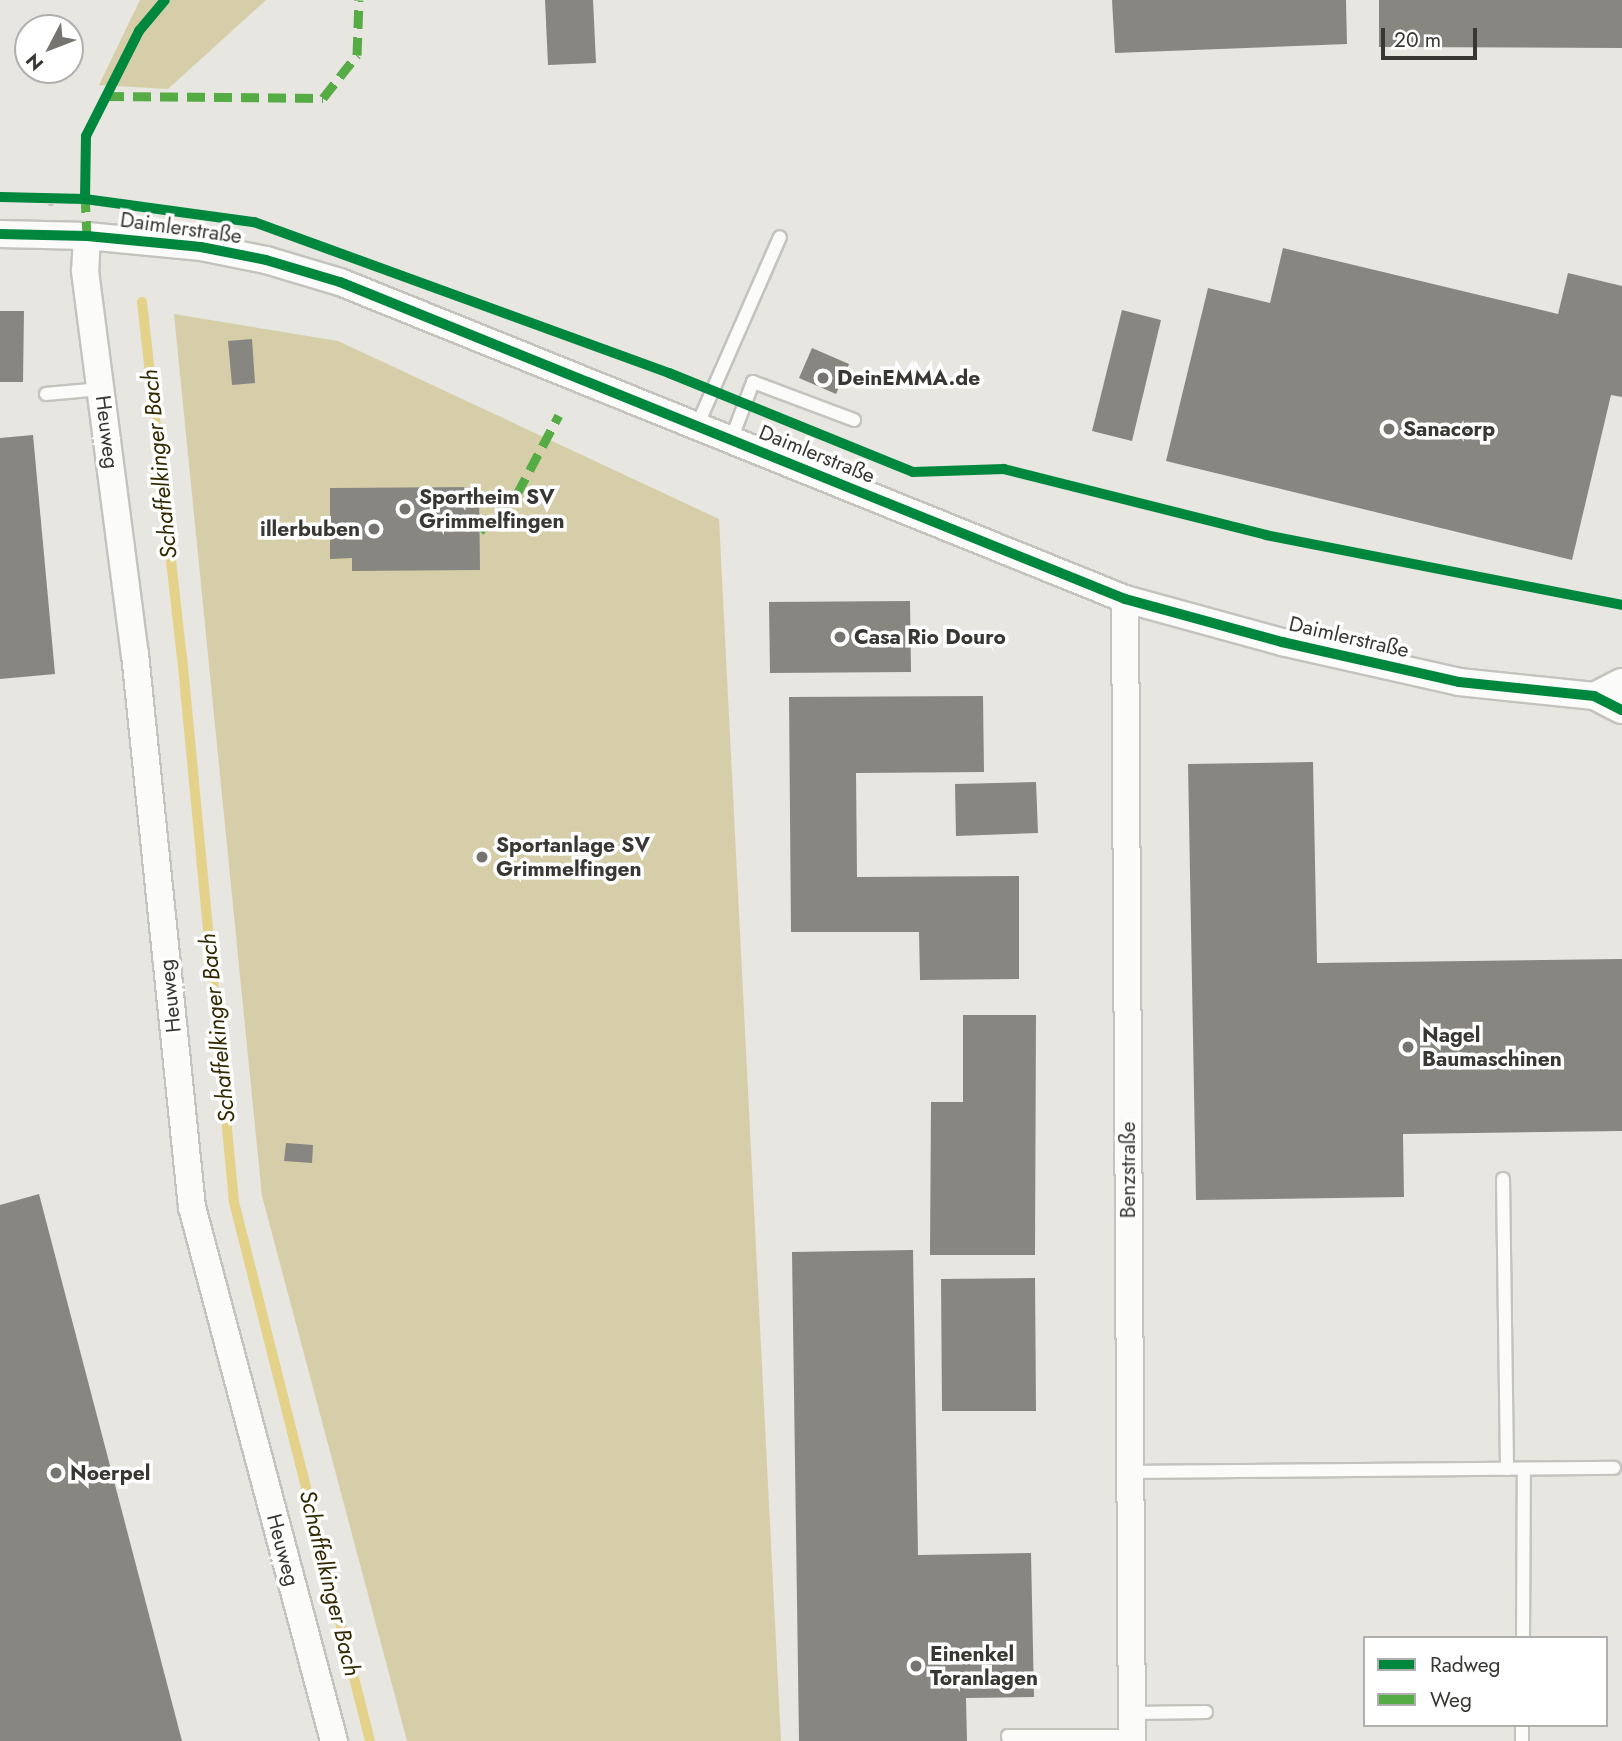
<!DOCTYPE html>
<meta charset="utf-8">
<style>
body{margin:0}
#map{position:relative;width:1622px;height:1741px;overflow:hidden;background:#e7e6e0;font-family:Jost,sans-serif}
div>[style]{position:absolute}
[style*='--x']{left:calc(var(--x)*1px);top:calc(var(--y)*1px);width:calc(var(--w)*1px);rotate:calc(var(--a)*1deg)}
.green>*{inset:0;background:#d6cea8}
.stream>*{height:10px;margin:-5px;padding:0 5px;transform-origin:5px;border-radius:5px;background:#e4d28b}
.building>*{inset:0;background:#878681}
.path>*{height:4.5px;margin-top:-2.25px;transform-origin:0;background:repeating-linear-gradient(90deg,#c7c6c5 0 2px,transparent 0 7px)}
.roads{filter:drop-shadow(2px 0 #c4c3be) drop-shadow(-2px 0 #c4c3be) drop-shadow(0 2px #c4c3be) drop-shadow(0 -2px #c4c3be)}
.lane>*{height:12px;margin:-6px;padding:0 6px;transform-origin:6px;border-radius:6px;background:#fbfbfa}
.street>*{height:26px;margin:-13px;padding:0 13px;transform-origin:13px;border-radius:13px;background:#fbfbfa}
.quiet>*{height:9px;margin-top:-4.5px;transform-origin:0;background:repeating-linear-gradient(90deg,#55ac45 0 18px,transparent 0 27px)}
.cycleway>*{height:10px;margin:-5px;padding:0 5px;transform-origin:5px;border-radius:5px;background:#00873e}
.dots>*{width:19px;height:19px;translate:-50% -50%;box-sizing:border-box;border:4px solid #fff;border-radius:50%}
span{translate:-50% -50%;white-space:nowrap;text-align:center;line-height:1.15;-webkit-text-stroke:7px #fff;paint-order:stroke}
.street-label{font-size:21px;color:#383733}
.poi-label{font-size:21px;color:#383733;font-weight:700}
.left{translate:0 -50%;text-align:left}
.right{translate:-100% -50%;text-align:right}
.water-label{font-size:23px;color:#322900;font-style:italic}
.legend{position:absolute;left:1363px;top:1636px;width:245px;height:91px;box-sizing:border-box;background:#fff;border:2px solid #afafad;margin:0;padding:9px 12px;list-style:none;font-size:21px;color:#383733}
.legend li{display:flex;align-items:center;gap:14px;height:35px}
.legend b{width:35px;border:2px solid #afafad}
.north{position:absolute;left:14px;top:14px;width:70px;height:70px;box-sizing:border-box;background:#fff;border:2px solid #afafad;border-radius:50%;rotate:228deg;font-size:19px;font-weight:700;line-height:28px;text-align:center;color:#383733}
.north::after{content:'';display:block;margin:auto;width:24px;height:32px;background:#757470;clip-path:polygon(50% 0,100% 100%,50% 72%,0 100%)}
.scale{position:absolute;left:1381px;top:28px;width:96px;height:32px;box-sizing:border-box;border:4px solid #383733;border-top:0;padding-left:9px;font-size:21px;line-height:24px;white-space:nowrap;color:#383733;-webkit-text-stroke:5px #fff;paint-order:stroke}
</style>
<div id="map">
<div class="green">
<div style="clip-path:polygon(140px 0,266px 0,168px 89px,99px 85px)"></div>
<div style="clip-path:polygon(174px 314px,338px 341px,719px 519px,781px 1741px,407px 1741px,262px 1196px)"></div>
</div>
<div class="stream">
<div style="--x:142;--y:302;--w:356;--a:83.6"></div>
<div style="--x:182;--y:656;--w:548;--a:84.56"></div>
<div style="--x:234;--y:1202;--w:556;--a:75.84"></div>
</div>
<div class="building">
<div style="clip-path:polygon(545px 0,593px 0,596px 63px,548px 65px)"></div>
<div style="clip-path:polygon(1112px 0,1346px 0,1347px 44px,1115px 53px)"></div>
<div style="clip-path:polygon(1379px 0,1622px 0,1622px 48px,1379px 47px)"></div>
<div style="clip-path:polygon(1283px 248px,1558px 314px,1568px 273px,1622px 286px,1622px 397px,1611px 395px,1572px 560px,1166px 461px,1208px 288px,1270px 303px)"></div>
<div style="clip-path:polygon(1122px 310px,1161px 320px,1132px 441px,1092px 431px)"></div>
<div style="clip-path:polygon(0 311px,24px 311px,23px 382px,0 382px)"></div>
<div style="clip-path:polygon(252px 339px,255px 383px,232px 385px,228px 341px)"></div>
<div style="clip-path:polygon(812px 348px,849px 364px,836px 394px,799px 378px)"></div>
<div style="clip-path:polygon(33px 435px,55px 674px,0 679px,0 438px)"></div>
<div style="clip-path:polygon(479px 487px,480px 570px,352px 571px,352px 558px,330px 559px,330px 488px)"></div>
<div style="clip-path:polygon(910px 601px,911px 672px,770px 673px,769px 602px)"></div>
<div style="clip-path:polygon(983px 696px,984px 772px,856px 773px,857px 877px,1019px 876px,1019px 979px,920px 980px,919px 932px,791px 932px,789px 697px)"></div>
<div style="clip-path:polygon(1313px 762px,1317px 963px,1622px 959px,1622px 1131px,1403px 1134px,1404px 1197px,1196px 1200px,1188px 764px)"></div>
<div style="clip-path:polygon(1036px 782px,1038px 833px,956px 836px,955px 784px)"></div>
<div style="clip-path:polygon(963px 1015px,1036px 1015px,1035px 1255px,930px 1255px,931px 1102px,963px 1102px)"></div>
<div style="clip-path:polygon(286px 1143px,313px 1145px,312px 1163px,284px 1161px)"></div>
<div style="clip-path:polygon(39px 1194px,182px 1741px,0 1741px,0 1205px)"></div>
<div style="clip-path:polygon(913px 1250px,918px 1555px,1031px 1553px,1034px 1697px,966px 1698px,967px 1741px,799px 1741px,792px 1252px)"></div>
<div style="clip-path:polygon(1035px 1278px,1036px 1411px,942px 1411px,941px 1279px)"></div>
</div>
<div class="path">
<div style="--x:51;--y:197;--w:10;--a:90"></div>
</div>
<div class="roads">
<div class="lane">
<div style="--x:46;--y:394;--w:55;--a:-5.2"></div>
<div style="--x:697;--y:426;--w:206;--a:-66.3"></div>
<div style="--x:731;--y:440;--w:62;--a:-69.2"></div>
<div style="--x:753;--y:382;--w:108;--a:20.6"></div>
<div style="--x:1503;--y:1179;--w:290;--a:89.2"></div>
<div style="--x:1130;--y:1472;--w:484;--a:-0.5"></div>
<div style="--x:1523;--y:1638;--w:169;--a:-89.7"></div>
<div style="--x:1132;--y:1713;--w:74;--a:-0.8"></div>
<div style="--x:1009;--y:1741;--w:5;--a:-101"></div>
<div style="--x:1008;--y:1736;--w:124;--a:0"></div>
<div style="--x:1522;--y:1741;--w:16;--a:-90"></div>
</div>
<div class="street">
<div style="--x:0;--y:234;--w:87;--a:1.3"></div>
<div style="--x:87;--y:236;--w:115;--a:5.5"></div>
<div style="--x:201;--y:247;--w:66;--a:11.3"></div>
<div style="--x:266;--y:260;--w:77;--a:16.6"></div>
<div style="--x:340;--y:282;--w:847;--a:21.99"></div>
<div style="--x:1125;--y:599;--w:163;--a:15.3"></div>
<div style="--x:1282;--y:642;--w:181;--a:12.7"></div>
<div style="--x:1459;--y:682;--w:136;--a:5.9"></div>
<div style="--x:1594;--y:696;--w:31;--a:27"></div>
<div style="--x:87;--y:236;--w:35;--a:93"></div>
<div style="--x:85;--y:271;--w:386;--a:82.6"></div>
<div style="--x:135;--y:654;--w:556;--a:84.12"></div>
<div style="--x:192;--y:1207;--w:553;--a:75.11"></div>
<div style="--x:1125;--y:599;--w:1142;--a:89.65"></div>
<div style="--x:1594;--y:696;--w:31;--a:-27"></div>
</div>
</div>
<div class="quiet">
<div style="--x:106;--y:96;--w:217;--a:0.5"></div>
<div style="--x:323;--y:98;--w:55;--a:-51.7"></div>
<div style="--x:357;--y:55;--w:55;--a:-87.9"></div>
<div style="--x:85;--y:194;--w:42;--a:87.3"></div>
<div style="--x:480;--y:531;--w:52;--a:-45"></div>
<div style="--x:517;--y:494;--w:89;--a:-62"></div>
</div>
<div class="cycleway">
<div style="--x:0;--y:197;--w:85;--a:1.3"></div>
<div style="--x:85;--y:199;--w:171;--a:7.8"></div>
<div style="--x:254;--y:222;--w:442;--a:20"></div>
<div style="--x:669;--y:373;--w:263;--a:22.1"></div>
<div style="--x:913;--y:472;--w:91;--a:-1.9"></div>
<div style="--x:1004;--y:469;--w:270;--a:14.1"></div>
<div style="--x:1266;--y:535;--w:363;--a:11.1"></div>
<div style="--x:85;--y:199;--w:63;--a:-89.1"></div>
<div style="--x:86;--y:136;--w:118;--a:-63.2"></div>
<div style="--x:139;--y:31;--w:40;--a:-50"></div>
<div style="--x:0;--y:234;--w:87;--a:1.3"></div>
<div style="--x:87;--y:236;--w:115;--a:5.5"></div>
<div style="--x:201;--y:247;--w:66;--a:11.3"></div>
<div style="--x:266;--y:260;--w:77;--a:16.6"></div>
<div style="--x:340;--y:282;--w:847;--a:21.99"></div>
<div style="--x:1125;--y:599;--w:163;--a:15.3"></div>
<div style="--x:1282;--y:642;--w:181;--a:12.7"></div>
<div style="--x:1459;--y:682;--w:136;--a:5.9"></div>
<div style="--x:1594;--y:696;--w:31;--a:27"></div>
</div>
<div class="dots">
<div style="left:823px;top:378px;background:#757470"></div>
<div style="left:1389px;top:429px;background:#757470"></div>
<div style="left:405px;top:509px;background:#757470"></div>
<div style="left:374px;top:529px;background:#757470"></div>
<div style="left:840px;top:637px;background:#757470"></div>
<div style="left:482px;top:857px;background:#757470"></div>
<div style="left:1408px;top:1047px;background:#757470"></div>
<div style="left:56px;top:1473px;background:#757470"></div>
<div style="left:916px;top:1666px;background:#757470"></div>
</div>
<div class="street-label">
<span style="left:181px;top:228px;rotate:8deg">Daimlerstraße</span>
<span style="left:107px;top:432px;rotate:83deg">Heuweg</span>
<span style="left:817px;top:454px;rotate:22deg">Daimlerstraße</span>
<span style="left:1349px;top:637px;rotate:13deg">Daimlerstraße</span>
<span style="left:170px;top:996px;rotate:-96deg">Heuweg</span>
<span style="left:1128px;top:1170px;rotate:-90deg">Benzstraße</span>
<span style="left:283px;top:1550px;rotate:75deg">Heuweg</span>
</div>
<div class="poi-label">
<span class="left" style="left:837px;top:378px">DeinEMMA.de</span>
<span class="left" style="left:1403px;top:429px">Sanacorp</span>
<span class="left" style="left:419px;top:509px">Sportheim SV<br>Grimmelfingen</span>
<span class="right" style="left:360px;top:529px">illerbuben</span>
<span class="left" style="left:854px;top:637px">Casa Rio Douro</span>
<span class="left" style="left:496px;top:857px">Sportanlage SV<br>Grimmelfingen</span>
<span class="left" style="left:1422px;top:1047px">Nagel<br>Baumaschinen</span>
<span class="left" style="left:70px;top:1473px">Noerpel</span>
<span class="left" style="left:930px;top:1666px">Einenkel<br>Toranlagen</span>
</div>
<div class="water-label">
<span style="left:159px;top:464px;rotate:-96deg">Schaffelkinger Bach</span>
<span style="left:217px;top:1028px;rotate:-96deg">Schaffelkinger Bach</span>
<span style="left:330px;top:1583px;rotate:76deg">Schaffelkinger Bach</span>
</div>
<ul class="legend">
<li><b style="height:9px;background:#00873e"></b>Radweg</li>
<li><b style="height:9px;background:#55ac45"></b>Weg</li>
</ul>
<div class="north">N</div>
<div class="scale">20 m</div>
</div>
